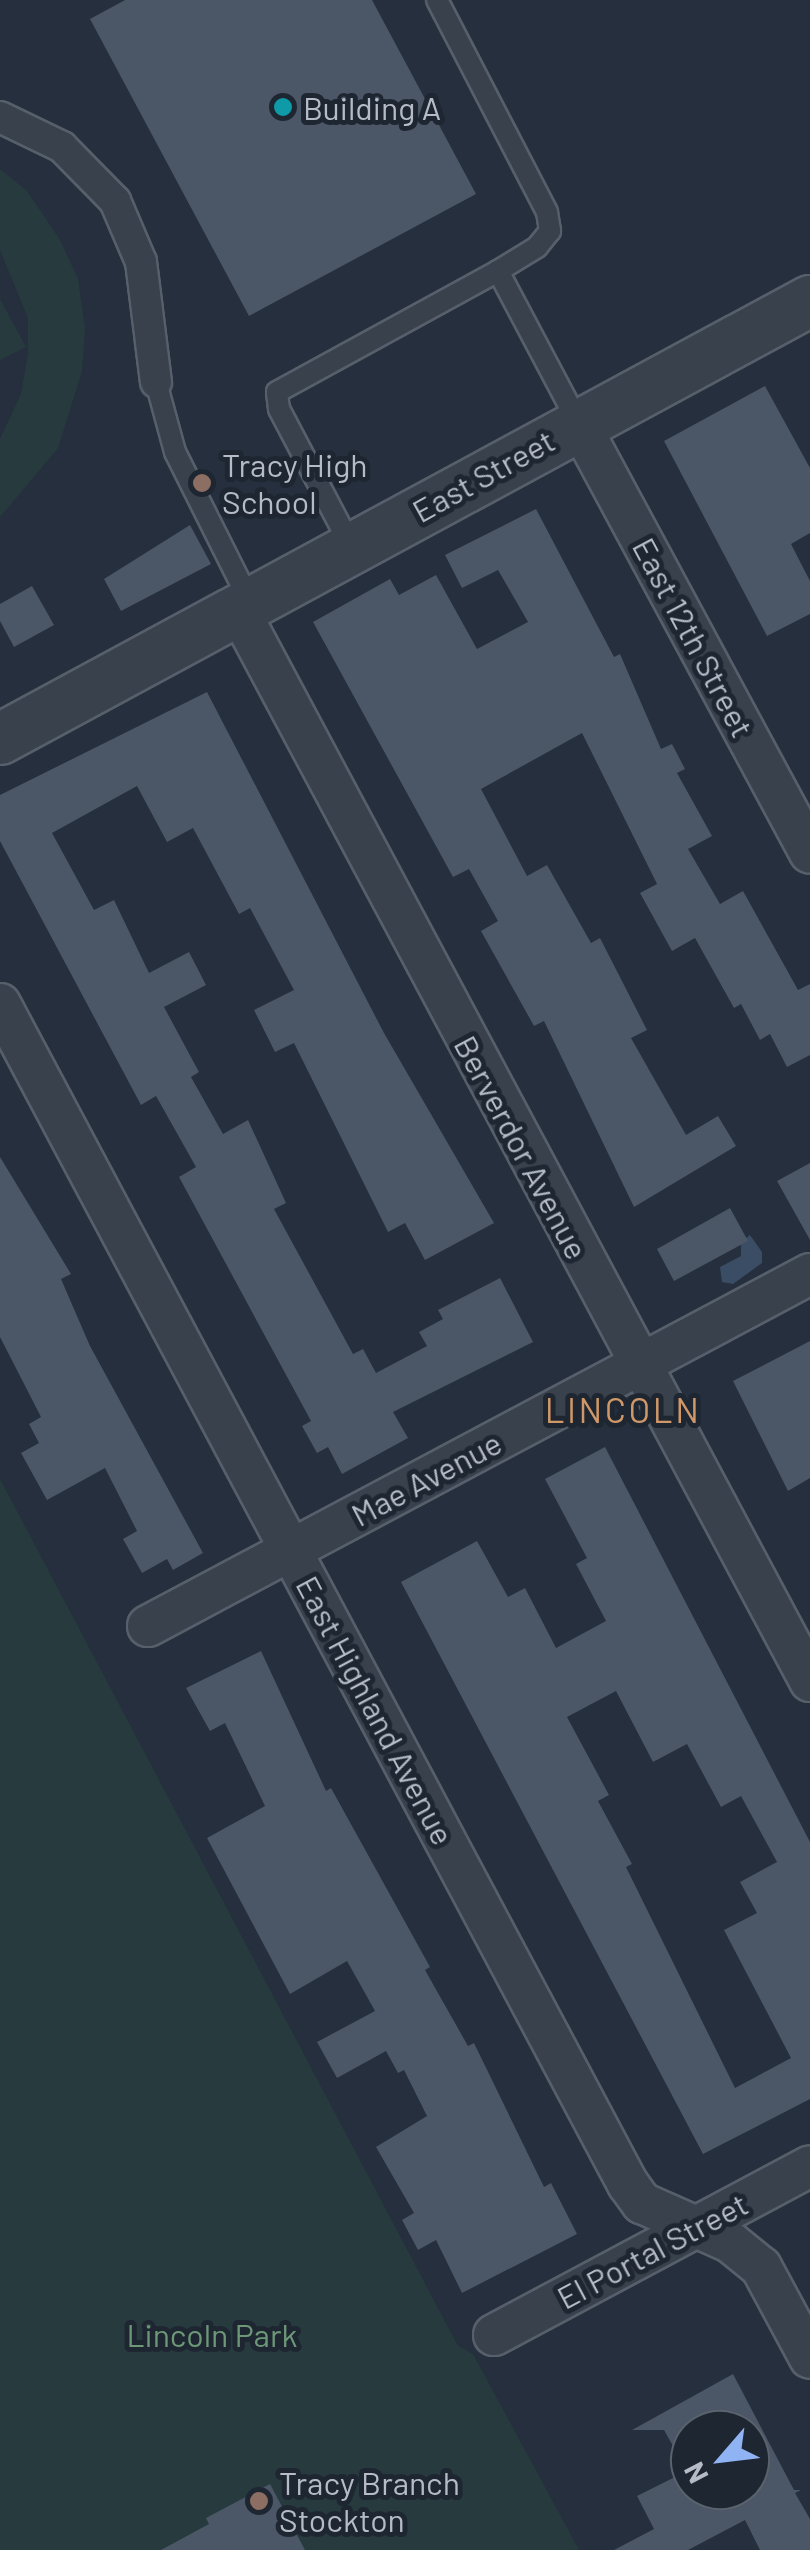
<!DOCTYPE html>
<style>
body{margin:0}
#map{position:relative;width:810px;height:2550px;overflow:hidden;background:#252f3d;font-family:Barlow,sans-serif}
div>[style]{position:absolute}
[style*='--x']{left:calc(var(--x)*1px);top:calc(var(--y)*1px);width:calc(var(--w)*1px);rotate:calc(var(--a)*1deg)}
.green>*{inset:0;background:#273b3e}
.water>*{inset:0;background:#3b4c65}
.building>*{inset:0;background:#4b5666}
.roads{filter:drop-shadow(2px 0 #575f6b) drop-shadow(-2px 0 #575f6b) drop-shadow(0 2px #575f6b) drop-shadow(0 -2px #575f6b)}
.service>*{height:20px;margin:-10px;padding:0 10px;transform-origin:10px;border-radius:10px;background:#39414d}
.pedestrian>*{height:30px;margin:-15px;padding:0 15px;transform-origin:15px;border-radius:15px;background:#39414d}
.minor>*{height:40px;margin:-20px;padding:0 20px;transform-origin:20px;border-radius:20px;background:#39414d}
.tertiary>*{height:50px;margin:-25px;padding:0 25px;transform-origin:25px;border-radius:25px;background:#39414d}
.dots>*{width:28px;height:28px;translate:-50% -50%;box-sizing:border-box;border:5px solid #1e2632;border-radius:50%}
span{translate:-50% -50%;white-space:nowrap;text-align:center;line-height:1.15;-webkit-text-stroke:10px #1e2632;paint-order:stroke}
.poi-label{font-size:32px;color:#b5bcc8}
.left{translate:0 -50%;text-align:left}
.street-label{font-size:32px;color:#b5bcc8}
.park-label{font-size:32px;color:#6d9878}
.neighbourhood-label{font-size:35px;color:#d09868;letter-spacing:2.5px}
.north{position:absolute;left:670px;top:2410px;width:100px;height:100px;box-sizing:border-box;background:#1e2632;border:2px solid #5a626e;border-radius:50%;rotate:242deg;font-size:28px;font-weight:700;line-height:40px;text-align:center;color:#b5bcc8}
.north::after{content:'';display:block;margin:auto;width:35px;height:45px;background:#8fb3f3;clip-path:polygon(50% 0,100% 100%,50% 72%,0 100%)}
</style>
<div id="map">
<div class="green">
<div style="clip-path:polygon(0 169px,27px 191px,60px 240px,78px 279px,85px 329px,82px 371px,58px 448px,0 517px,0 439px,21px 394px,28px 354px,28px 318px,0 250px)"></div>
<div style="clip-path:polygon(0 299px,26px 347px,0 360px)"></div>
<div style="clip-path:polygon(0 1479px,458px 2346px,473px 2354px,579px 2550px,0 2550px)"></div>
</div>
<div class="water">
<div style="clip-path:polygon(750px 1235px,762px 1252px,762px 1263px,733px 1284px,722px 1282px,720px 1267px,741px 1256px,741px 1242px)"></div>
</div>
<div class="building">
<div style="clip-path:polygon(125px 0,372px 0,476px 194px,249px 316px,90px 19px)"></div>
<div style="clip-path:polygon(765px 386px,810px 468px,810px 533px,791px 544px,810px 581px,810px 614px,767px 636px,664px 441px)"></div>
<div style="clip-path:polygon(536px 509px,614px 657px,620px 654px,661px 749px,672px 744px,685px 769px,677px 773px,712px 836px,688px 849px,720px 904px,743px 891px,798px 990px,810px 984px,810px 1055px,787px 1067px,770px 1034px,760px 1040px,741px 1004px,734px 1008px,695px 938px,672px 951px,640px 893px,657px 884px,582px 733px,481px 789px,527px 876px,547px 865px,591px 943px,600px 938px,647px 1030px,631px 1038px,686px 1135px,718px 1116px,736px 1146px,634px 1207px,544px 1021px,534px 1026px,481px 931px,498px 921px,469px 869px,453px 877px,313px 622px,390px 579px,399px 595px,436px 575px,477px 649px,528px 622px,498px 570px,462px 588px,445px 555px)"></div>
<div style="clip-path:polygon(190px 525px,211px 564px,121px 611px,104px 579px)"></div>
<div style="clip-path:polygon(32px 586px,54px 625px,14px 647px,0 621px,0 604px)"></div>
<div style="clip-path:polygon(207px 692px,384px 1033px,494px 1223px,425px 1260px,405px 1223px,388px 1232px,294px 1043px,275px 1052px,254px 1010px,294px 990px,250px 908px,239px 914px,193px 828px,167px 842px,137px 786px,52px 833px,94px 910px,114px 900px,149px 973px,189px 952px,206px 985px,164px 1007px,199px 1072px,191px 1077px,223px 1134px,248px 1120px,286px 1203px,274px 1209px,353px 1354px,363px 1349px,376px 1373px,427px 1346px,419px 1332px,443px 1319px,438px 1310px,500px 1278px,533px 1342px,393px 1412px,408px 1438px,342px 1474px,328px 1447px,317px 1453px,302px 1426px,311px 1421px,179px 1177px,196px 1167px,156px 1096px,141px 1105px,0 841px,0 795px)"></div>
<div style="clip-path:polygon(0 1157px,71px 1274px,61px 1279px,90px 1346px,203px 1553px,173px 1570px,167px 1559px,142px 1573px,123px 1539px,137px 1531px,105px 1468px,47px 1500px,21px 1453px,39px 1443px,29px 1424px,41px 1417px,0 1337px)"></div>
<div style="clip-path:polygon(810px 1163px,810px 1240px,777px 1181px)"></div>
<div style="clip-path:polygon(730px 1208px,748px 1241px,674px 1281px,657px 1249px)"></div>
<div style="clip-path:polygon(810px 1341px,810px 1478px,788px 1491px,733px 1381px)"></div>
<div style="clip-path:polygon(evenodd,605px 1447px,810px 1842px,810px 2099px,703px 2154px,401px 1582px,477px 1541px,508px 1597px,525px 1588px,556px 1648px,606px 1621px,576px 1564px,587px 1558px,545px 1479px,605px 1447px,616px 1691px,653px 1762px,687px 1744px,721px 1807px,741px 1796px,777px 1862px,740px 1882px,757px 1913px,724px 1930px,791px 2058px,735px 2088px,626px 1867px,632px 1864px,598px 1801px,609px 1795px,567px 1717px,616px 1691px)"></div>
<div style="clip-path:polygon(261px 1651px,326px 1791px,331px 1788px,430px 1967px,425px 1970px,468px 2046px,474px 2043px,544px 2187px,551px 2183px,577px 2234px,462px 2293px,436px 2240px,418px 2250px,402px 2220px,414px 2213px,376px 2147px,427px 2116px,404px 2070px,398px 2073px,386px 2051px,337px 2078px,317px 2042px,375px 2011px,347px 1961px,290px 1994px,207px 1838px,265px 1806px,225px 1723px,210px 1731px,186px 1688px)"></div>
<div style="clip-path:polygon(evenodd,733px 2374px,794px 2490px,801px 2490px,795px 2493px,810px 2519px,810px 2550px,760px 2550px,745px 2520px,688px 2550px,614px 2550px,654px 2529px,637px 2496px,687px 2471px,664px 2430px,632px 2430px,733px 2374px,690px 2430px,750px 2430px,750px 2490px,690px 2490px,690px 2430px)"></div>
<div style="clip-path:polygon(270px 2484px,305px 2550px,161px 2550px,209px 2524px,206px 2518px)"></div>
</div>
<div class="roads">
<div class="service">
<div style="--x:498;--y:271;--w:171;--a:62.1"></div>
<div style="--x:156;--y:382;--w:73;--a:74.8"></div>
<div style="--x:175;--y:452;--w:170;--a:63.4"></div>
<div style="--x:352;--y:548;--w:157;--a:-117.7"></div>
<div style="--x:279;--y:409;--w:17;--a:-97"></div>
<div style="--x:277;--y:392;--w:252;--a:-28.7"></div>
<div style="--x:498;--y:271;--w:46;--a:-31.6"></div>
<div style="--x:537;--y:247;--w:21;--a:-51"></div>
<div style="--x:550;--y:231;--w:19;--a:-99"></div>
<div style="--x:547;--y:212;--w:239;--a:-117.4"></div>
</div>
<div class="pedestrian">
<div style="--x:0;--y:117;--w:69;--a:25.8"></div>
<div style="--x:62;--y:147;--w:76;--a:45.5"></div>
<div style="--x:115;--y:201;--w:66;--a:66.9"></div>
<div style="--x:141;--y:262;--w:121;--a:82.9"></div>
</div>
<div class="minor">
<div style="--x:578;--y:422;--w:489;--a:61.7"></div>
<div style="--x:239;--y:611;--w:1213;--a:61.91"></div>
<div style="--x:0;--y:1004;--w:1337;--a:61.98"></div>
<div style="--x:628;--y:2184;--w:24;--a:54"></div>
<div style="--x:642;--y:2203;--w:96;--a:23.9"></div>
<div style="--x:730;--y:2242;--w:40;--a:39"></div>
<div style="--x:761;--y:2267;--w:103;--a:61.7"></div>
<div style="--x:148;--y:1626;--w:750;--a:-28"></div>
<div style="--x:494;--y:2335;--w:358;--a:-28.1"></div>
</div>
<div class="tertiary">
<div style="--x:0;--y:739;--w:921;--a:-28.4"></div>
</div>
</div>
<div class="dots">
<div style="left:283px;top:107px;background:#0f9aa8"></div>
<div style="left:202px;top:483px;background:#8d6e63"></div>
<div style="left:259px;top:2501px;background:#8d6e63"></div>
</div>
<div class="poi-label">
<span class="left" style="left:303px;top:107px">Building A</span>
<span class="left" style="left:222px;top:483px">Tracy High<br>School</span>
<span class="left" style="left:279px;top:2501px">Tracy Branch<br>Stockton</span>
</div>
<div class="street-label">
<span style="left:483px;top:475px;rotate:-29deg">East Street</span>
<span style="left:694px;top:637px;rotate:62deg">East 12th Street</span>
<span style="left:522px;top:1147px;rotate:62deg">Berverdor Avenue</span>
<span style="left:426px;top:1478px;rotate:-28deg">Mae Avenue</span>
<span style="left:376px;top:1710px;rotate:62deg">East Highland Avenue</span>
<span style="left:652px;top:2250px;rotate:-28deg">El Portal Street</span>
</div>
<div class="park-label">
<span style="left:212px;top:2334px">Lincoln Park</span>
</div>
<div class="neighbourhood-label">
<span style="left:623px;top:1409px">LINCOLN</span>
</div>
<div class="north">N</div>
</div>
